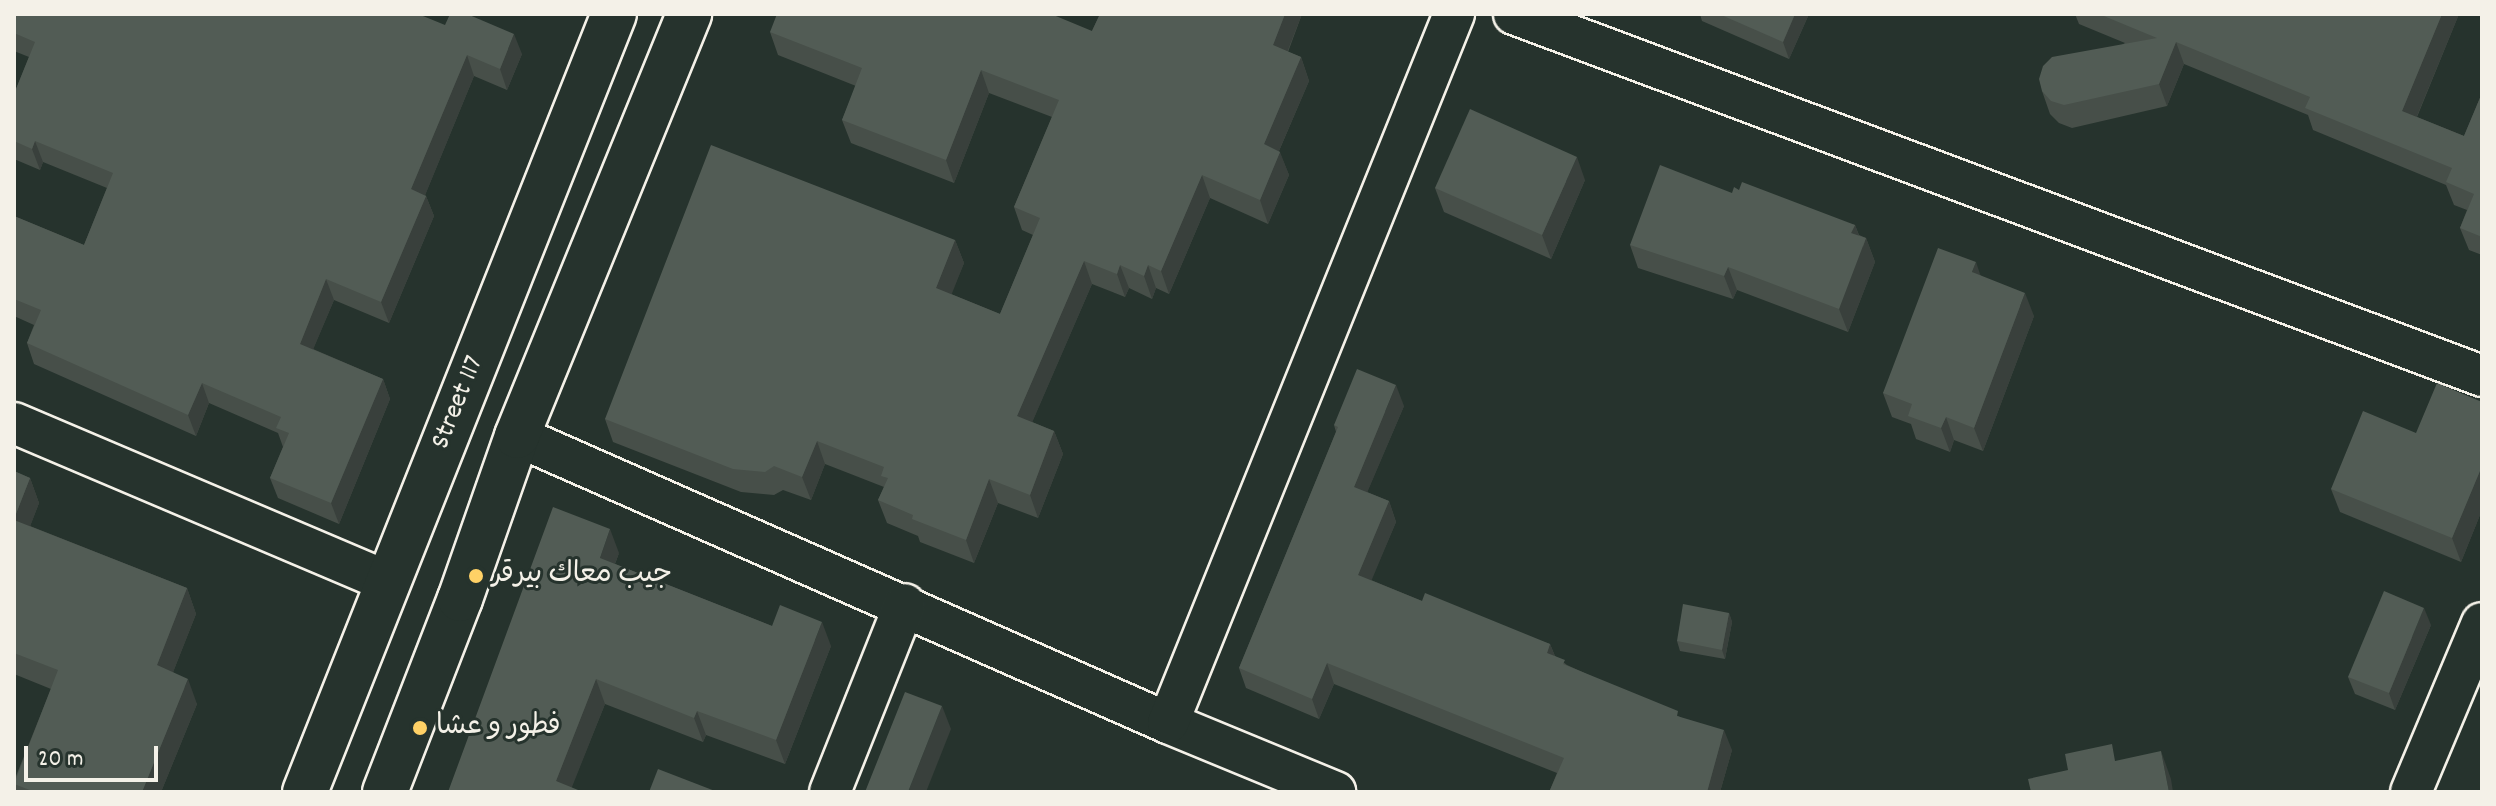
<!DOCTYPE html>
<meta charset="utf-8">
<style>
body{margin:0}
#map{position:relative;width:2496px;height:806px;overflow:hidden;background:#26332d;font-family:Dekko,"Playpen Sans Arabic",sans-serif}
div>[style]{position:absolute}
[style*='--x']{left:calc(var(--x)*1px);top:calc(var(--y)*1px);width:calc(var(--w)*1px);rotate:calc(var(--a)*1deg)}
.roads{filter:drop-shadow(2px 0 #f4f1e8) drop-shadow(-2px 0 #f4f1e8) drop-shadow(0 2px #f4f1e8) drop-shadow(0 -2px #f4f1e8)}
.minor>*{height:40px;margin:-20px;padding:0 20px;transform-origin:20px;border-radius:20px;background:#26332d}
.tertiary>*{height:44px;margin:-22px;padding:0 22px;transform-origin:22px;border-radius:22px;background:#26332d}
.wall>*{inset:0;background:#474f49}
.shaded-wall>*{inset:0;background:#39403c}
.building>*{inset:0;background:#525c55}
.dots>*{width:22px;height:22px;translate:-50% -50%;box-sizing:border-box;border:4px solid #26332d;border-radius:50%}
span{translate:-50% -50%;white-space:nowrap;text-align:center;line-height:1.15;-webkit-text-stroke:6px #26332d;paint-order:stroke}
.street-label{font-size:28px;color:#f4f1e8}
.poi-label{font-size:28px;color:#f4f1e8}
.left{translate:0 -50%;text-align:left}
.frame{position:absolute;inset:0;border:16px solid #f4f1e8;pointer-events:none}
.scale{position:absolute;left:24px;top:746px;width:134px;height:36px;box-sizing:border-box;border:4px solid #f4f1e8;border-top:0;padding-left:10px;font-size:24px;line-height:28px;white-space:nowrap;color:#f4f1e8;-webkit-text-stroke:6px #26332d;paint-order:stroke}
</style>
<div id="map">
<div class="roads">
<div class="minor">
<div style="--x:1514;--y:14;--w:1033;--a:20.5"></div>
<div style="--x:14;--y:423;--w:407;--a:23"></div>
<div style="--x:517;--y:436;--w:711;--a:23.79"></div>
<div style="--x:1168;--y:723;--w:181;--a:22.4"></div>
<div style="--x:1168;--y:723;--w:765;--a:-68.03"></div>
<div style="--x:830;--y:792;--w:202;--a:-68.3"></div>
<div style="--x:2411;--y:792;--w:183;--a:-67.2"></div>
</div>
<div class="tertiary">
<div style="--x:305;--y:792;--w:837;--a:-68.34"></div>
<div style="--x:385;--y:792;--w:207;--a:-68.8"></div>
<div style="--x:460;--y:599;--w:173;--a:-70.7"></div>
<div style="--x:517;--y:436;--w:456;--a:-67.8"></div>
</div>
</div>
<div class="wall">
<div style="clip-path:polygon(14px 14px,445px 25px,522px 54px,507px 90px,474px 76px,425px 195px,426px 196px,434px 216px,389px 323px,334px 300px,313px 349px,383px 379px,390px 399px,339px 524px,278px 498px,270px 478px,283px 447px,278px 433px,209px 403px,196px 436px,34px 364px,27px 343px,34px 325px,14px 316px,14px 216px,84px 245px,107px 188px,43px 162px,40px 170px,14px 159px,14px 94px,29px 57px,14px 51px)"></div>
<div style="clip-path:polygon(1100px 14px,1302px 14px,1288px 52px,1301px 57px,1309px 81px,1279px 151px,1289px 175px,1268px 224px,1210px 198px,1169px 294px,1156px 288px,1152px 299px,1129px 288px,1125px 297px,1092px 284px,1032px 422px,1054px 431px,1063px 454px,1038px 518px,998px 503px,974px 563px,920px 542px,918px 536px,887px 523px,878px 500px,884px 487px,825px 464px,811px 500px,783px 490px,774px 495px,741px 492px,613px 442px,605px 419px,955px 240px,964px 263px,951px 294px,1000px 314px,1033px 235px,1022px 230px,1014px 207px,1052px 117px,989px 93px,954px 183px,851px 143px,842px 120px,856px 86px,778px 55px,770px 32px,1092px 31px)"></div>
<div style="clip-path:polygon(1700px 14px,1809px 14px,1789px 59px,1702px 21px)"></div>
<div style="clip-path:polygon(2075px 14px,2459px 14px,2417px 117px,2464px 136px,2482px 93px,2482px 255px,2469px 250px,2460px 228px,2467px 210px,2454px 205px,2446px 185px,2313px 130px,2308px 115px,2184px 64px,2167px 106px,2072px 128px,2059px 123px,2050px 114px,2042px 91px,2125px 43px,2079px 24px)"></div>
<div style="clip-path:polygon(1585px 180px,1551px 259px,1444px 212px,1435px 188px)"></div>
<div style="clip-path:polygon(1732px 193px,1855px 225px,1859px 235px,1866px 238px,1875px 262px,1848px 332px,1737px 290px,1733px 299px,1638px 268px,1630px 245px)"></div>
<div style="clip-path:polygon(1980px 275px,2034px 316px,1983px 451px,1954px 440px,1950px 452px,1916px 439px,1911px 424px,1892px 417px,1883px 393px)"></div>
<div style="clip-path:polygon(2482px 402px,2482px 510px,2461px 562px,2340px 512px,2331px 489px)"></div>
<div style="clip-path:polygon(1404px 406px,1367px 492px,1389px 501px,1396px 522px,1371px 580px,1422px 601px,1550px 644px,1555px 656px,1567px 665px,1680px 717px,1732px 750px,1720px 792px,1551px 792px,1550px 790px,1557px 773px,1334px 684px,1319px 719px,1246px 688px,1239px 668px,1336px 432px,1334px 425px)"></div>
<div style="clip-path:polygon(14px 471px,30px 478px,39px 503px,30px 526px,187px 588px,196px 614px,173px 672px,197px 704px,161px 792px,16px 792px,14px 781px,51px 689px,14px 674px)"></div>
<div style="clip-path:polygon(619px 553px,615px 564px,772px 626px,831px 646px,785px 764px,706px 735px,703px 742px,605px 704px,571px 788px,448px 792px)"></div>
<div style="clip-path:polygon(1729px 613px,1732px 622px,1725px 659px,1680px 651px,1677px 641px)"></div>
<div style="clip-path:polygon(2431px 625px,2395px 710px,2355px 694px,2348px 677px)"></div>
</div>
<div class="shaded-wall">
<div style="clip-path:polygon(1285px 14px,1302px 14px,1281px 68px,1273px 45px)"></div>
<div style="clip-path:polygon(1795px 14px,1809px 14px,1789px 59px,1783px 42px)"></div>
<div style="clip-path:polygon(2442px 14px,2459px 14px,2410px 133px,2402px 111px)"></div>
<div style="clip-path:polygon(514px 34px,522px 54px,507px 90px,500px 69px)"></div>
<div style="clip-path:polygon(2176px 42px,2184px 64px,2167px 106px,2159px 84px)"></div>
<div style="clip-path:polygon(467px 55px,474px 76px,419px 210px,411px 189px)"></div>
<div style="clip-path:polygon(1301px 57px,1309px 81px,1272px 167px,1264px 144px)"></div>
<div style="clip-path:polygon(981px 70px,989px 93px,954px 183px,946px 160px)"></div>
<div style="clip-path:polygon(35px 141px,43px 162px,40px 170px,32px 149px)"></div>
<div style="clip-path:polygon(1280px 152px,1289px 175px,1268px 224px,1260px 200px)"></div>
<div style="clip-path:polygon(1577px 157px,1585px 180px,1551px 259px,1542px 235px)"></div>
<div style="clip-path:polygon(1202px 175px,1210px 198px,1169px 294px,1161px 271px)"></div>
<div style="clip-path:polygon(426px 196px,434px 216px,389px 323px,381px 302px)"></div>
<div style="clip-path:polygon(1855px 225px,1863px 247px,1866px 238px,1875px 262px,1848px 332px,1839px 309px,1851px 233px)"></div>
<div style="clip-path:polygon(955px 240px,964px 263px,945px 311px,936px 288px)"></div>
<div style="clip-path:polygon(1084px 261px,1092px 284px,1025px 439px,1017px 416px)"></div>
<div style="clip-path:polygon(1976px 262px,1984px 286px,1972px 272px)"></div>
<div style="clip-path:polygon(1120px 265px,1129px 288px,1125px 297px,1117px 274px)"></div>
<div style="clip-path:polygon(1148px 265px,1156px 288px,1152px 299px,1144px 276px)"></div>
<div style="clip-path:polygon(1728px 267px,1737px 290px,1733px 299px,1724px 276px)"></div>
<div style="clip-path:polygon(326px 279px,334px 300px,307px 364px,300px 344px)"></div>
<div style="clip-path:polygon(2025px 293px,2034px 316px,1983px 451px,1974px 428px)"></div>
<div style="clip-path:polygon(383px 379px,390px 399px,339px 524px,331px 503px)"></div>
<div style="clip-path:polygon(202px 383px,209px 403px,196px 436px,188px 415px)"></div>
<div style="clip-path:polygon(1396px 385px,1404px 406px,1361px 507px,1354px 487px)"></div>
<div style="clip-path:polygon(1946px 417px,1954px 440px,1950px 452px,1941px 428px)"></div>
<div style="clip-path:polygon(1054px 431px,1063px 454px,1038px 518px,1030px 495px)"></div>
<div style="clip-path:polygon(817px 441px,825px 464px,811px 500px,802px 477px)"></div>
<div style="clip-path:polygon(2482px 466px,2482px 510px,2461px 562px,2452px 538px)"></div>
<div style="clip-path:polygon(30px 478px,39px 503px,23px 545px,14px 519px)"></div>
<div style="clip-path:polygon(989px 479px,998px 503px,974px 563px,966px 540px)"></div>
<div style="clip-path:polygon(1389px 501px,1396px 522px,1365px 596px,1358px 575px)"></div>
<div style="clip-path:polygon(610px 529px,619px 553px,608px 582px,600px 558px)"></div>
<div style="clip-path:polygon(187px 588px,196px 614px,166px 690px,157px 665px)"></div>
<div style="clip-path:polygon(2424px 608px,2431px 625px,2395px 710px,2389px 693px)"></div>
<div style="clip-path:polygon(1729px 613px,1732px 622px,1725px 659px,1722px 650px)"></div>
<div style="clip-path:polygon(822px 622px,831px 646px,785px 764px,776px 740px)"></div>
<div style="clip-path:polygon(1550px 644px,1558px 664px,1547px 653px)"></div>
<div style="clip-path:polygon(1327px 663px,1334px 684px,1319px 719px,1312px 699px)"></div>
<div style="clip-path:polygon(188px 679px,197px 704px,161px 792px,142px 792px)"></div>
<div style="clip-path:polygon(596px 679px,605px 704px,570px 792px,556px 781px)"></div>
<div style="clip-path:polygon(942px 706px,951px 729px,926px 792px,908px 792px)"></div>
<div style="clip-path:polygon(697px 711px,706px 735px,703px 742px,694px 718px)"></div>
<div style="clip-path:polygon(1724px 730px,1732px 750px,1720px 792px,1707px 792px)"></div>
<div style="clip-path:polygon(2161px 751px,2171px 779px,2173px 792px,2169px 792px)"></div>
</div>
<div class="building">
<div style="clip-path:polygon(14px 14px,418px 14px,445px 25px,450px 14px,467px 14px,514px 34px,500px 69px,467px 55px,411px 189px,426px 196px,381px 302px,326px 279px,300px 344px,383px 379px,331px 503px,270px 478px,289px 433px,276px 428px,281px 417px,202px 383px,188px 415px,27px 343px,41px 310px,14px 299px,14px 216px,84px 245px,113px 173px,35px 141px,32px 149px,14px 141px,14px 94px,35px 42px,14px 33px)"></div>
<div style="clip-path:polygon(777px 14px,1051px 14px,1092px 31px,1100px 14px,1285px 14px,1273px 45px,1301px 57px,1264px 144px,1280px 152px,1260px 200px,1202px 175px,1161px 271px,1148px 265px,1144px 276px,1120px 265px,1117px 274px,1084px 261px,1017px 416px,1054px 431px,1030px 495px,989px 479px,966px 540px,912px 519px,913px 515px,878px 500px,888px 478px,881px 476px,884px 467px,817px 441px,802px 477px,774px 466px,765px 472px,733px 469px,605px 419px,711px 145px,955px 240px,936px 288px,1000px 314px,1040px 218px,1014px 207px,1059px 100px,981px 70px,946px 160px,842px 120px,862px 68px,770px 32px)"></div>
<div style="clip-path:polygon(1719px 14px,1795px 14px,1783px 42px)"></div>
<div style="clip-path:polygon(2099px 14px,2442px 14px,2402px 111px,2464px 136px,2482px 93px,2482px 237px,2460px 228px,2474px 194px,2446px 182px,2452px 168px,2305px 108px,2310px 97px,2176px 42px,2159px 84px,2064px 105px,2051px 101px,2042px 91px,2039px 79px,2043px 66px,2052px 57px,2157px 38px)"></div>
<div style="clip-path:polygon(1470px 109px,1577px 157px,1542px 235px,1435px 188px)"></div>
<div style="clip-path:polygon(1660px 165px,1732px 193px,1734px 187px,1739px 190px,1742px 182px,1855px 225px,1851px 233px,1866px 238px,1839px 309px,1728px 267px,1724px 276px,1630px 245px)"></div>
<div style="clip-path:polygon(1938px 248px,1976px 262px,1972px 272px,2025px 293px,1974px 428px,1946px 417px,1941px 428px,1908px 416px,1912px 404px,1883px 393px)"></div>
<div style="clip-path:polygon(1357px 369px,1396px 385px,1354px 487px,1389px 501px,1358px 575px,1422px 601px,1425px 593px,1550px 644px,1547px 653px,1565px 660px,1563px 664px,1678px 711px,1677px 716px,1724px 730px,1707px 792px,1555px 792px,1550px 790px,1564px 758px,1327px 663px,1312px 699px,1239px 668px,1338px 427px,1334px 425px)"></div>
<div style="clip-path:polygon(2437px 383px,2482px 402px,2482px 466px,2452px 538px,2331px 489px,2363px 411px,2416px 433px)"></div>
<div style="clip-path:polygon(14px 471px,30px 478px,14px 519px)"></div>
<div style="clip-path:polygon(553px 507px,610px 529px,600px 558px,772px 626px,780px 605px,822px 622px,776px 740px,697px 711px,694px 718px,596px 679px,556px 781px,583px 792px,448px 792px)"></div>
<div style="clip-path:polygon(14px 520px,187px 588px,157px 665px,188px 679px,142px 792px,35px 792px,14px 784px,58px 670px,14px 653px)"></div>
<div style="clip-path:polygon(2384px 591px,2424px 608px,2389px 693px,2348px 677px)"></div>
<div style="clip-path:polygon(1683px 604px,1729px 613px,1722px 650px,1677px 641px)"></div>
<div style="clip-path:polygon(905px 692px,942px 706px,908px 792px,865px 792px)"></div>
<div style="clip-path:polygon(2112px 744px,2115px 761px,2161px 751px,2169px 792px,2031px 792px,2028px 779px,2068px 770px,2065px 754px)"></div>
<div style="clip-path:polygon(658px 769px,715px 791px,715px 792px,649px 792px)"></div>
</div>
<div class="dots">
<div style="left:476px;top:576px;background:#ffd166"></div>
<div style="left:420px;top:728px;background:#ffd166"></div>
</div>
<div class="street-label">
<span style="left:459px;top:403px;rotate:-68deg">Street 117</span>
</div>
<div class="poi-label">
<span class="left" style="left:492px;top:576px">جيب معاك بيرقر</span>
<span class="left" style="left:436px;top:728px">فطور و عشا</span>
</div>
<div class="frame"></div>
<div class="scale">20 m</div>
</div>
